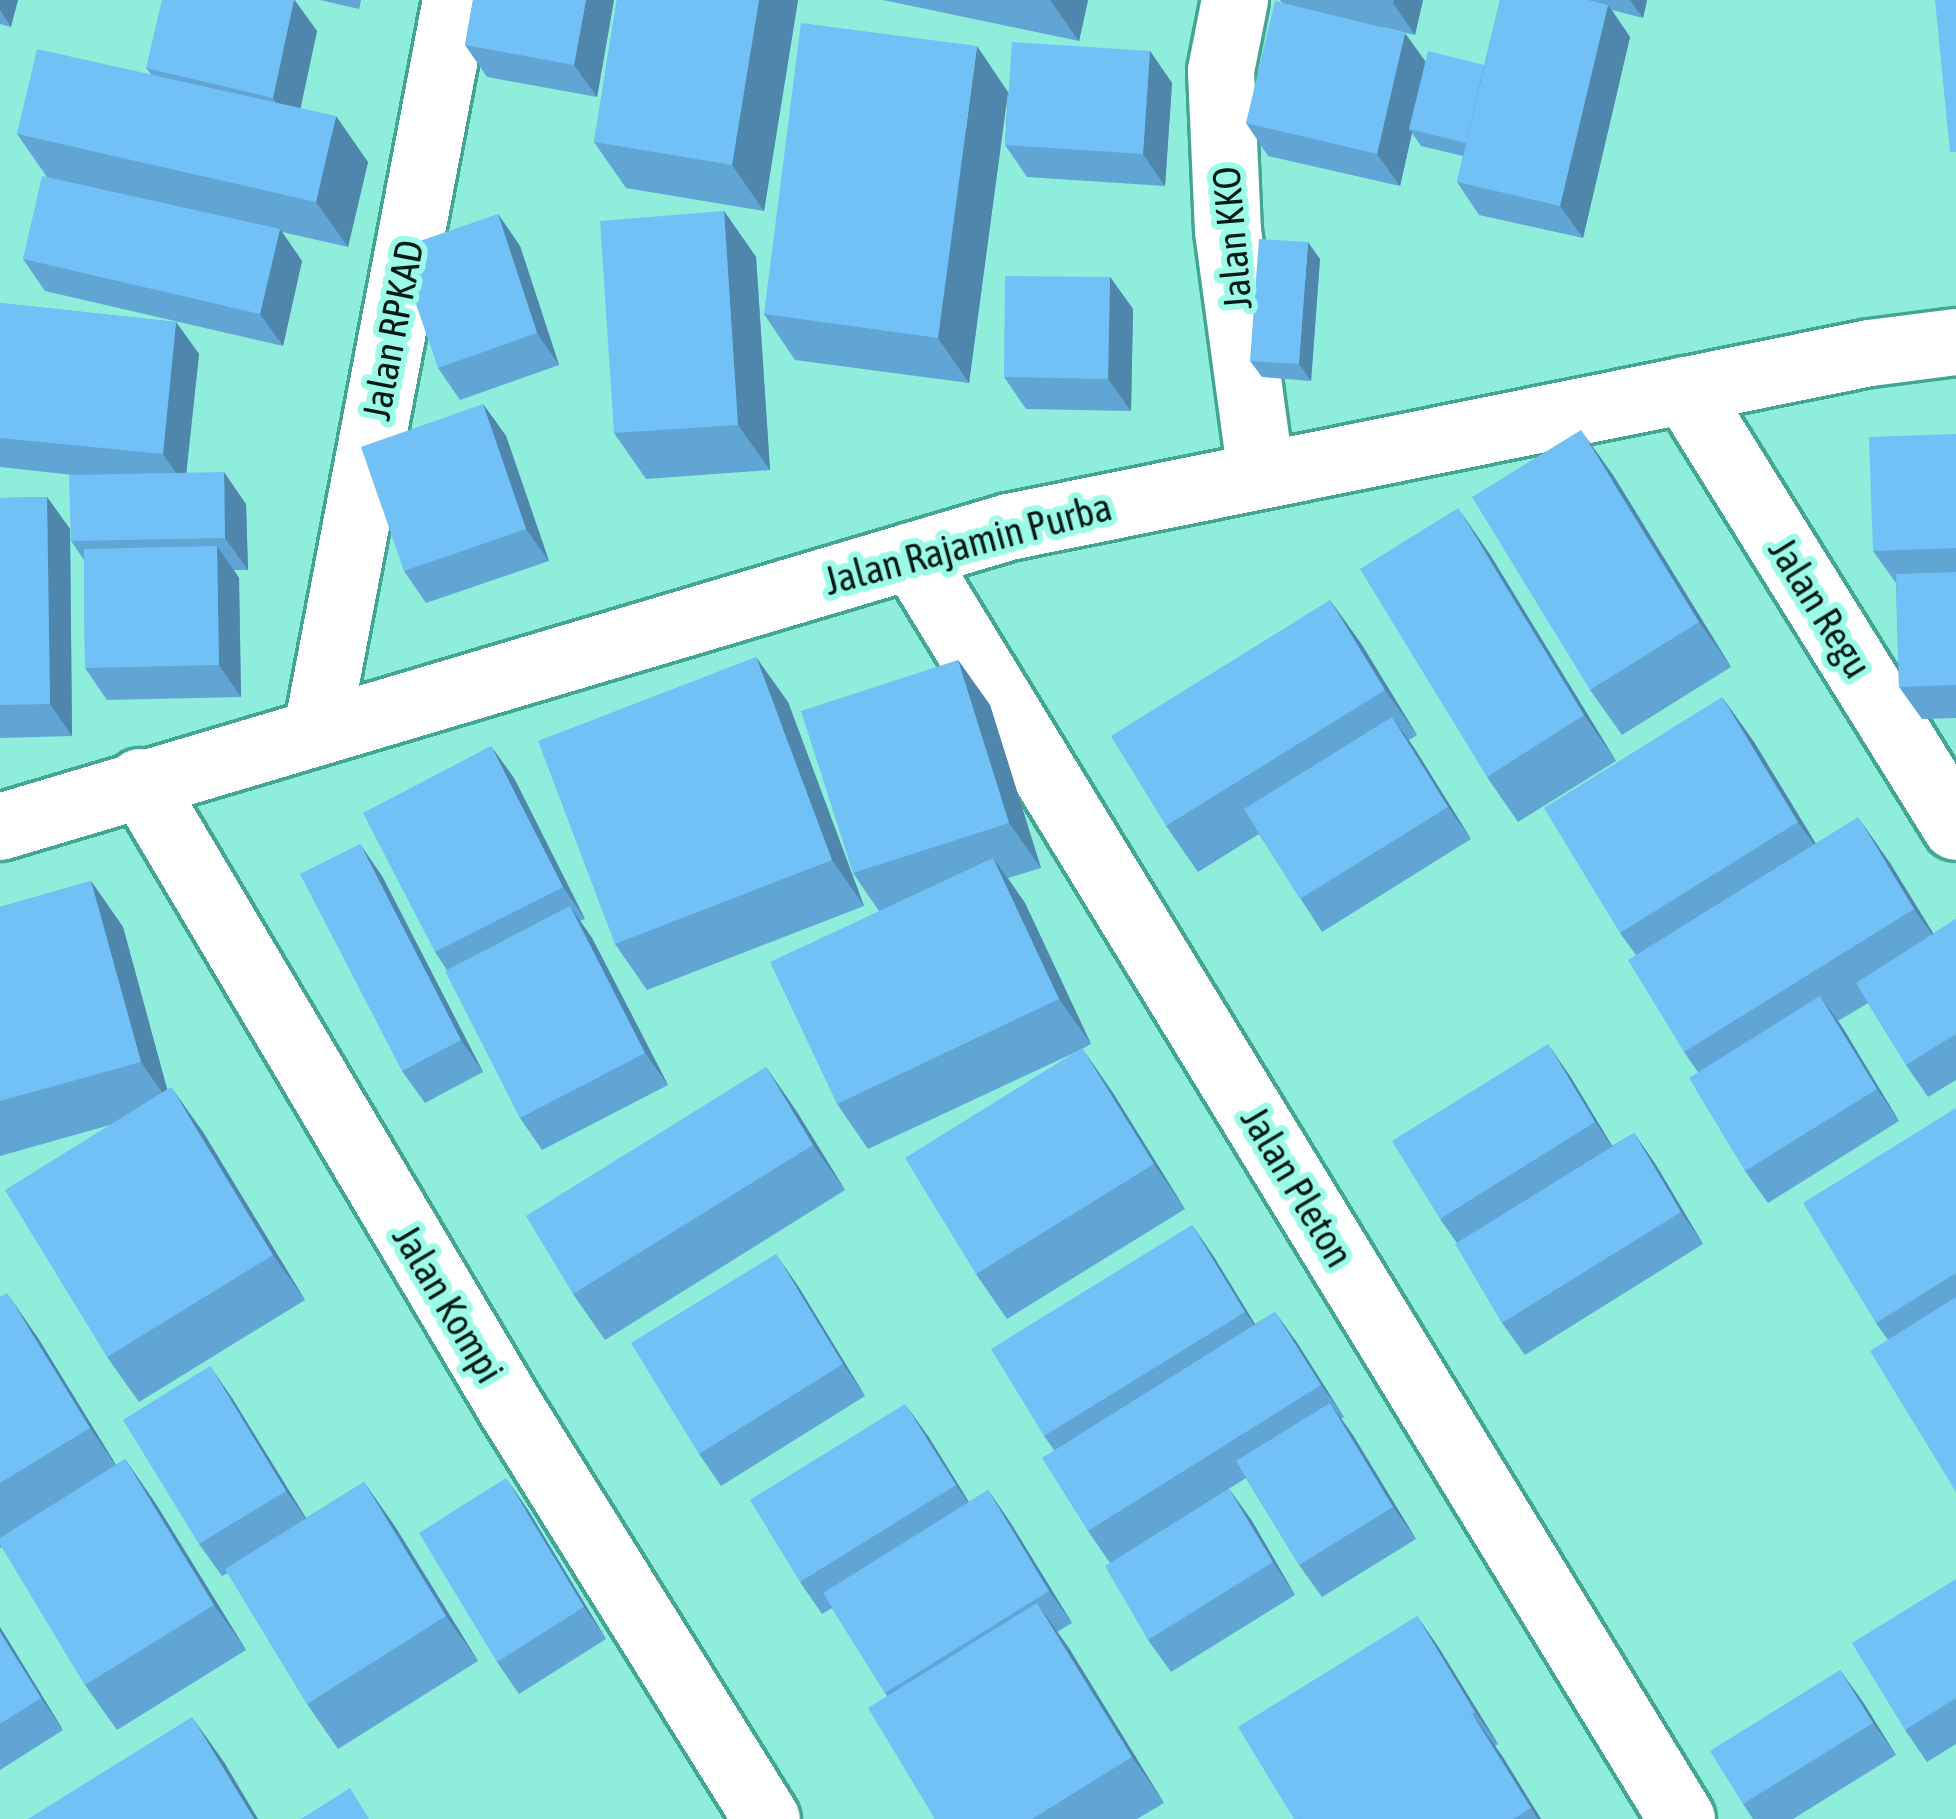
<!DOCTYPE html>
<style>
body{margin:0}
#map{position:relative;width:1956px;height:1819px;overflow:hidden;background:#8feddb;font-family:"Asap Condensed",sans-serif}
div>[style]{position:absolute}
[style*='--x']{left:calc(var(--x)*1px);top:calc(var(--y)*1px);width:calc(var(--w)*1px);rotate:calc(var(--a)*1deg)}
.roads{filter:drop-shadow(3px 0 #43a594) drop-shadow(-3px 0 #43a594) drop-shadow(0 3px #43a594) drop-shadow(0 -3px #43a594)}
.minor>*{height:66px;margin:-33px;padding:0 33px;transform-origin:33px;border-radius:33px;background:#fff}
.wall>*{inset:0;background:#61a5d4}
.shaded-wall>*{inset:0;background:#4f86ac}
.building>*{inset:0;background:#71c0f6}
span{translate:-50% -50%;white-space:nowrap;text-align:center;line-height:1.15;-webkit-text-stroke:12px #9cfbe8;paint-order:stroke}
.street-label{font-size:39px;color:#001b16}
</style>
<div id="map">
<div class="roads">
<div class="minor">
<div style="--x:1235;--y:0;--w:72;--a:101.2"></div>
<div style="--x:1221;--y:71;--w:160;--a:87.5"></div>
<div style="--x:1228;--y:231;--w:247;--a:82.3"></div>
<div style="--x:1685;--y:390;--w:514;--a:58.2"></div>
<div style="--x:912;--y:556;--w:1479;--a:58.63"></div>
<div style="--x:317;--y:730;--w:743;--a:-79.22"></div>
<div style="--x:140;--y:782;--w:724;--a:59.36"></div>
<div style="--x:509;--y:1405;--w:488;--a:58.1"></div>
<div style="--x:0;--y:827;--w:1053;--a:-16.56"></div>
<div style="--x:1009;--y:527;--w:878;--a:-11.43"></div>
<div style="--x:1870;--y:353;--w:87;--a:-7.3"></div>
</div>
</div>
<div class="wall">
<div style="clip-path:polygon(0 0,11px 27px,0 24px)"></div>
<div style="clip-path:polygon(295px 0,317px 31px,300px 108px,368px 162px,348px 247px,282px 232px,302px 261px,283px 346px,45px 291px,23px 259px,47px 177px,17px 134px,151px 74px,146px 68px)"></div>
<div style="clip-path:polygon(320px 0,361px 0,359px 9px)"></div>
<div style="clip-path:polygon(473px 0,614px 0,597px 97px,487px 77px,465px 45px)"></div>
<div style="clip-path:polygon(617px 0,798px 0,764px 211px,626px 188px,594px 142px)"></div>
<div style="clip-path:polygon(883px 0,1088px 0,1079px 41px)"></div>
<div style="clip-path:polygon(1280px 0,1423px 0,1415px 35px,1382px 27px,1426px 62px,1484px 66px,1500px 0,1647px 0,1643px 18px,1612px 10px,1630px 37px,1583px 238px,1479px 215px,1457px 182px,1463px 156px,1421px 146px,1412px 133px,1400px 186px,1268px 156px,1246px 123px,1282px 3px)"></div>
<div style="clip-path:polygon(1150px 51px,1172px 83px,1165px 186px,1027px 177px,1005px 145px,1008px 92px,969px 383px,795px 360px,764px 314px,1008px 92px)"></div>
<div style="clip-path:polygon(724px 211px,756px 257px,770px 470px,646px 479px,614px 433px)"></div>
<div style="clip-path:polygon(498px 214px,520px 246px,559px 365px,460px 400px,438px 368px)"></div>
<div style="clip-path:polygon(1320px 259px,1311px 381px,1262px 377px,1250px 361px)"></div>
<div style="clip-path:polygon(1110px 277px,1133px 309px,1131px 411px,1026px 409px,1004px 377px)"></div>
<div style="clip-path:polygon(0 303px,176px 322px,199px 354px,186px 472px,246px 504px,248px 570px,234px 570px,239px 578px,241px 697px,107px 700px,85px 668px,84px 560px,71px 541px,73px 475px,0 467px)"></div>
<div style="clip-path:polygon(483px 404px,506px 436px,549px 561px,426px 603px,404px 571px)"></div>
<div style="clip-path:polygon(1956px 434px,1956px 718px,1922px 719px,1899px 687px,1896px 583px,1873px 551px)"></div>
<div style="clip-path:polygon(1613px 475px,1731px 667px,1622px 735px,1590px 690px)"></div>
<div style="clip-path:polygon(47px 497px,70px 529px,72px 736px,0 738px,0 498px)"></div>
<div style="clip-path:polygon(1489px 553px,1616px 761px,1518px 822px,1487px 777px)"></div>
<div style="clip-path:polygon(1330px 600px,1362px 645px,1417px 735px,1409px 740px,1471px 839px,1322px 932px,1259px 834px,1198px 872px,1166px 826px)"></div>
<div style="clip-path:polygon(958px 660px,990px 705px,1041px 868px,1008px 878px,1025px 903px,1091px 1044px,1082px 1049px,1113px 1093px,1185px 1209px,1007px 1319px,976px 1274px,1076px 1052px,868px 1149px,837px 1104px,879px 911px,853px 873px)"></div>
<div style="clip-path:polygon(1722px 697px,1754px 742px,1816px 844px,1890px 863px,1933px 934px,1956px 919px,1956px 1080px,1928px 1097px,1906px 1065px,1868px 1003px,1838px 1021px,1899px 1121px,1768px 1203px,1745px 1171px,1698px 1072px,1684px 1052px,1636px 955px,1620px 933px)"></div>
<div style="clip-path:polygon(788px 702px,864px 906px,647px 990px,615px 944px)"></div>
<div style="clip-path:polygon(514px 778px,585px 919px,580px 921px,592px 938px,668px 1085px,542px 1150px,520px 1118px,447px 970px,435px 952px)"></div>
<div style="clip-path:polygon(382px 876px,483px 1072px,425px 1103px,402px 1071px)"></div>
<div style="clip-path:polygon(91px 881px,123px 927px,167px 1089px,203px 1132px,305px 1300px,139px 1402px,107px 1357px,110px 1125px,0 1156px,0 907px)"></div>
<div style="clip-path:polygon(766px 1067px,797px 1112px,845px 1190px,605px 1340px,573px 1294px)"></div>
<div style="clip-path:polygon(1570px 1076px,1612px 1146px,1634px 1133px,1656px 1165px,1703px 1244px,1525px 1355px,1502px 1323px,1457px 1243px,1440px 1219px)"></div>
<div style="clip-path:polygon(1956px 1108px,1956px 1492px,1888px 1340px,1876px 1323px)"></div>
<div style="clip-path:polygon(1192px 1225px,1214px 1257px,1255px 1324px,1275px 1312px,1344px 1417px,1341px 1419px,1416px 1539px,1322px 1597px,1299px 1565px,1246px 1478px,1125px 1554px,1229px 1489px,1252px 1521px,1295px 1595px,1171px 1672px,1148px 1640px,1110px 1563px,1088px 1531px,1054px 1450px,1044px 1436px)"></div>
<div style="clip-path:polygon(798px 1286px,865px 1396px,721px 1486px,699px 1454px)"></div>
<div style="clip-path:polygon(0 1297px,38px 1338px,116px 1465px,125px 1459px,156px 1504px,246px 1650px,117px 1730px,85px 1685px,2px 1547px,0 1548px)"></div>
<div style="clip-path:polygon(232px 1398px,306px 1518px,364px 1482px,396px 1528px,478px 1661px,338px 1749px,307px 1704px,228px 1573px,222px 1576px,199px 1544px)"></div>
<div style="clip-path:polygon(928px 1436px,969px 1502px,988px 1490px,1010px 1522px,1072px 1623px,1057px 1632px,1164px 1803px,1137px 1819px,935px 1819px,887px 1696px,832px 1608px,822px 1614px,800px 1582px)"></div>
<div style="clip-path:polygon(528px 1510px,606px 1639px,519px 1694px,497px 1662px)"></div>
<div style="clip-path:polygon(1956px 1579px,1956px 1744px,1927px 1762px,1905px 1730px)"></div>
<div style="clip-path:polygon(1417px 1616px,1439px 1648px,1498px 1744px,1495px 1746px,1541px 1819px,1294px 1819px)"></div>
<div style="clip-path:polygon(0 1627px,63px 1730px,0 1770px)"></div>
<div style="clip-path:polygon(1840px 1670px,1896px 1755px,1793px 1819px,1753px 1819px,1743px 1804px)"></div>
</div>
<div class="shaded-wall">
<div style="clip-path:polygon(0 0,18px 0,11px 27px,0 10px)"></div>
<div style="clip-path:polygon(294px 0,317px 31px,296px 130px,273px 98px)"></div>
<div style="clip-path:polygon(586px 0,614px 0,597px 97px,574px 65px)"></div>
<div style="clip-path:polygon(759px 0,798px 0,764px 211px,732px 165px)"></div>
<div style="clip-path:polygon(1050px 0,1088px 0,1079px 41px)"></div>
<div style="clip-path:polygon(1394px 0,1423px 0,1415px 35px,1393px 3px)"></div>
<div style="clip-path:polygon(1630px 0,1647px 0,1643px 18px)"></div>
<div style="clip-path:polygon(1608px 5px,1630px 37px,1583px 238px,1560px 206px)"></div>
<div style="clip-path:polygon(1405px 33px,1428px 65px,1409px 129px,1412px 133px,1400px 186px,1377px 154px)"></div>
<div style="clip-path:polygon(977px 46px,1008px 92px,969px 383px,938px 338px)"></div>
<div style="clip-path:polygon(1150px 51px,1172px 83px,1165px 186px,1143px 154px)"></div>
<div style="clip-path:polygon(336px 116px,368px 162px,348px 247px,316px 202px)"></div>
<div style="clip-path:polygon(724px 211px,756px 257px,770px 470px,738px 425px)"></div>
<div style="clip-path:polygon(498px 214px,520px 246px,559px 365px,537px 333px)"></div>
<div style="clip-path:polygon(280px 229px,302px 261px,283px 346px,260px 314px)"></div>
<div style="clip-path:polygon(1308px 242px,1320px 259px,1311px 381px,1299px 364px)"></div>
<div style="clip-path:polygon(1110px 277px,1133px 309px,1131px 411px,1108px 379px)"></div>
<div style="clip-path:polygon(176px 322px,199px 354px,185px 486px,163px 454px)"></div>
<div style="clip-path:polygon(483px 404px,506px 436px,549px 561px,526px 529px)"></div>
<div style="clip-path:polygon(1581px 430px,1613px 475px,1731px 667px,1699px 622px)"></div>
<div style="clip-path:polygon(224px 472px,246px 504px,248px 570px,225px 538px)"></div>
<div style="clip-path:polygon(47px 497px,70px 529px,72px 736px,50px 704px)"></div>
<div style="clip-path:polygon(1458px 508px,1489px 553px,1616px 761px,1584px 715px)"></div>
<div style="clip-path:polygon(217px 546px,239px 578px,241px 697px,219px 665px)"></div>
<div style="clip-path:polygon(1330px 600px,1362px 645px,1417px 735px,1385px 690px)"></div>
<div style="clip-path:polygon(756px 657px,788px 702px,864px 906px,832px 860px)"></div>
<div style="clip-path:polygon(958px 660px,990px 705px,1041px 868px,1009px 823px)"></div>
<div style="clip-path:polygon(1722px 697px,1754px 742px,1830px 867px,1798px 822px)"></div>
<div style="clip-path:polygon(1392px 717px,1415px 749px,1471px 839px,1448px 807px)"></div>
<div style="clip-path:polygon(491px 746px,514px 778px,585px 919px,563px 887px)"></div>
<div style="clip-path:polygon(1858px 817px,1890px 863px,1946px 954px,1914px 909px)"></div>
<div style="clip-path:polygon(360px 844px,382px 876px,483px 1072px,461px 1040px)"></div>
<div style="clip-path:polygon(993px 858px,1025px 903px,1091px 1044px,1059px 999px)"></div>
<div style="clip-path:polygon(91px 881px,123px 927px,172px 1107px,141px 1062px)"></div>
<div style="clip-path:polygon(570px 906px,592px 938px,668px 1085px,645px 1053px)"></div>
<div style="clip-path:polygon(1820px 996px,1843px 1028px,1899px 1121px,1877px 1089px)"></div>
<div style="clip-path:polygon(1548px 1044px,1570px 1076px,1617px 1154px,1595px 1122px)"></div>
<div style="clip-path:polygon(1082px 1048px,1113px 1093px,1185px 1209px,1154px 1164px)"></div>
<div style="clip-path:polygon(766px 1067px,797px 1112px,845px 1190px,813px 1145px)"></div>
<div style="clip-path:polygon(171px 1087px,203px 1132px,305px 1300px,273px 1255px)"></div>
<div style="clip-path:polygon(1634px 1133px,1656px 1165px,1703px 1244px,1681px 1212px)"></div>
<div style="clip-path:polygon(1192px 1225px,1214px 1257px,1267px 1344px,1245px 1312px)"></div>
<div style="clip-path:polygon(776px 1254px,798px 1286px,865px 1396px,843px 1364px)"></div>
<div style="clip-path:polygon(7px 1293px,38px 1338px,121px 1473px,90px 1428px)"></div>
<div style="clip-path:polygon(1275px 1312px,1298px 1344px,1344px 1417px,1321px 1385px)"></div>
<div style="clip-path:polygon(210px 1366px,232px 1398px,309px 1523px,286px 1491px)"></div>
<div style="clip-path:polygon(1330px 1403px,1353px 1435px,1416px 1539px,1393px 1507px)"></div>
<div style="clip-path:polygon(905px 1404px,928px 1436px,978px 1517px,956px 1485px)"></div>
<div style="clip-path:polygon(125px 1459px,156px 1504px,246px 1650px,214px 1605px)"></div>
<div style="clip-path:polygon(506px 1478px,528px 1510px,606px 1639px,584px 1607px)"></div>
<div style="clip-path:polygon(364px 1482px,396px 1528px,478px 1661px,446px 1616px)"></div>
<div style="clip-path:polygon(1229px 1489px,1252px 1521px,1295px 1595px,1273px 1562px)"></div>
<div style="clip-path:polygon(988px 1490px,1010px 1522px,1072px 1623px,1049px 1591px)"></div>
<div style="clip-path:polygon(1037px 1603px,1069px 1648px,1164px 1803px,1132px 1757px)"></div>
<div style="clip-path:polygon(1417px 1616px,1439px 1648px,1498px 1744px,1475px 1712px)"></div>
<div style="clip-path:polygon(0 1627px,63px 1730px,41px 1698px,0 1632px)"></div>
<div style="clip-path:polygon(1840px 1670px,1863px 1702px,1896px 1755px,1873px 1723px)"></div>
<div style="clip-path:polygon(1471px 1712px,1503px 1757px,1541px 1819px,1538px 1819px,1531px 1808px)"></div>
<div style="clip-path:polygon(192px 1717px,224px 1762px,258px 1819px,254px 1819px)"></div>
</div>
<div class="building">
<div style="clip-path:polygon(162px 0,294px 0,273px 98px,146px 68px)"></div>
<div style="clip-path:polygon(473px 0,586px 0,574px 65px,465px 45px)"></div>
<div style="clip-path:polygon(617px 0,759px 0,732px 165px,594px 142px)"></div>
<div style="clip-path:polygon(1500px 0,1588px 0,1608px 5px,1560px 206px,1457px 182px)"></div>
<div style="clip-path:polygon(1935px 0,1956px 0,1956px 152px,1950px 152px)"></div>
<div style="clip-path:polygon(1275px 1px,1405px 33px,1377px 154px,1246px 123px)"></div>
<div style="clip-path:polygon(801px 23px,977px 46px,938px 338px,764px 314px)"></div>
<div style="clip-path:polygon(1012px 42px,1150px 51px,1143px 154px,1005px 145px)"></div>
<div style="clip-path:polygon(37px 49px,336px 116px,316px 202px,17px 134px)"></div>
<div style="clip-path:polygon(1428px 51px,1484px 65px,1466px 143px,1409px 129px)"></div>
<div style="clip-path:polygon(42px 176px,280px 229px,260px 314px,23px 259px)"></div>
<div style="clip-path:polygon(724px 211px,738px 425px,614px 433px,600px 221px)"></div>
<div style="clip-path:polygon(498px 214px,537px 333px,438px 368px,397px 249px)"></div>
<div style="clip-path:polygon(1259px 239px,1308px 242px,1299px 364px,1250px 361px)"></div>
<div style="clip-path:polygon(1005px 276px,1110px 277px,1108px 379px,1004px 377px)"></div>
<div style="clip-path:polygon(0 303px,176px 322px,163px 454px,0 438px)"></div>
<div style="clip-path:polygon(483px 404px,526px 529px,404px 571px,361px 447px)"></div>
<div style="clip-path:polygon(1581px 430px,1699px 622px,1590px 690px,1472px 497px)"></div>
<div style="clip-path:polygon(1956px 434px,1956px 548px,1873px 551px,1869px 437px)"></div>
<div style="clip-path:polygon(224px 472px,225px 538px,71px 541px,69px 475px)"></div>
<div style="clip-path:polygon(47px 497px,50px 704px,0 705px,0 498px)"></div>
<div style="clip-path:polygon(1458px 508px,1584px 715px,1487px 777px,1360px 569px)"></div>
<div style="clip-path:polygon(217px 546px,219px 665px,85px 668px,84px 549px)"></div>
<div style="clip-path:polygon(1956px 572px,1956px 685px,1899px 687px,1896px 574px)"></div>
<div style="clip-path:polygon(1330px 600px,1385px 690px,1166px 826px,1111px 736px)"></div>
<div style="clip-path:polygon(756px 657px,832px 860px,615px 944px,538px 741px)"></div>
<div style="clip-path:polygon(958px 660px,1009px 823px,853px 873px,801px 711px)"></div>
<div style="clip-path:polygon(1722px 697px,1798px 822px,1620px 933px,1544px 808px)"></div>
<div style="clip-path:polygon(1392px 717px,1448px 807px,1300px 899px,1244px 809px)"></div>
<div style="clip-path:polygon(491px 746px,563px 887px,435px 952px,363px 813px)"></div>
<div style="clip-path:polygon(1858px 817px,1914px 909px,1684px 1052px,1628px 960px)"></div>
<div style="clip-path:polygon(360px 844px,461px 1040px,402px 1071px,300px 874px)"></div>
<div style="clip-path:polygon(993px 858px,1059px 999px,837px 1104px,770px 962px)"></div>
<div style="clip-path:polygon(91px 881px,141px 1062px,0 1101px,0 907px)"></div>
<div style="clip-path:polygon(570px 906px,645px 1053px,520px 1118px,445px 971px)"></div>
<div style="clip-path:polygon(1956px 919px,1956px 1034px,1906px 1065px,1856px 983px)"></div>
<div style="clip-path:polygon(1820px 996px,1877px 1089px,1745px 1171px,1689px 1078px)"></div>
<div style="clip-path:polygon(1548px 1044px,1595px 1122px,1440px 1219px,1392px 1141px)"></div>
<div style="clip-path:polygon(1082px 1048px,1154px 1164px,976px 1274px,905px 1158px)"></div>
<div style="clip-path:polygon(766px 1067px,813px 1145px,573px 1294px,526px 1216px)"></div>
<div style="clip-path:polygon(171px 1087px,273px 1255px,107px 1357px,5px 1190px)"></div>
<div style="clip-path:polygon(1956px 1108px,1956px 1273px,1876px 1323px,1803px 1203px)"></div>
<div style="clip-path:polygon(1634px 1133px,1681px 1212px,1502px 1323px,1455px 1244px)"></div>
<div style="clip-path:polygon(1192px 1225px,1245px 1312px,1044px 1436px,991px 1349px)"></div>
<div style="clip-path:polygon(776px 1254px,843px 1364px,699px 1454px,631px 1343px)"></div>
<div style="clip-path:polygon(7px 1293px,90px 1428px,0 1483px,0 1297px)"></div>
<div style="clip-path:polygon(1956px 1297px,1956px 1492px,1870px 1351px)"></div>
<div style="clip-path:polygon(1275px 1312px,1321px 1385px,1088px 1531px,1042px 1458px)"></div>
<div style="clip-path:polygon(210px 1366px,286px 1491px,199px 1544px,123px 1420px)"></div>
<div style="clip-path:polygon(1330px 1403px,1393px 1507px,1299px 1565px,1236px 1461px)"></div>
<div style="clip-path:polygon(905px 1404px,956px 1485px,800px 1582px,750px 1500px)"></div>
<div style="clip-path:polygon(125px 1459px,214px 1605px,85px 1685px,0 1544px,0 1538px)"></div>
<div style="clip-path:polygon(506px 1478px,584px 1607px,497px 1662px,419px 1533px)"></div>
<div style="clip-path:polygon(364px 1482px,446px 1616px,307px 1704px,225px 1569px)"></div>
<div style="clip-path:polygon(1229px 1489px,1273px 1562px,1148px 1640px,1105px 1566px)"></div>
<div style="clip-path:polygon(988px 1490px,1049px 1591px,885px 1693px,823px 1593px)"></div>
<div style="clip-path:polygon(1956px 1579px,1956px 1698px,1905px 1730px,1852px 1643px)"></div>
<div style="clip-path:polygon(1037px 1603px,1132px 1757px,1032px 1819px,935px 1819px,868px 1708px)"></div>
<div style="clip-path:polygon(1417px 1616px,1475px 1712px,1472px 1714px,1471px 1712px,1299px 1819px,1294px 1819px,1238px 1727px)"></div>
<div style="clip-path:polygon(0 1632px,41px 1698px,0 1724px)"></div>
<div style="clip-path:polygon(1840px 1670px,1873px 1723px,1743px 1804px,1710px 1751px)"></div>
<div style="clip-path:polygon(1471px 1712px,1531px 1808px,1513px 1819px,1299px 1819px)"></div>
<div style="clip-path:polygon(192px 1717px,254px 1819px,28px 1819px)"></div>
<div style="clip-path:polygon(350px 1788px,369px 1819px,301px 1819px)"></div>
</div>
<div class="street-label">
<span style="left:1232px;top:238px;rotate:-95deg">Jalan KKO</span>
<span style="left:393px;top:330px;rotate:-79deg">Jalan RPKAD</span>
<span style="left:968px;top:544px;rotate:-15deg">Jalan Rajamin Purba</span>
<span style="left:1820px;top:608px;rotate:58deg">Jalan Regu</span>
<span style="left:1297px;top:1187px;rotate:59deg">Jalan Pleton</span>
<span style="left:448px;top:1304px;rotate:59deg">Jalan Kompi</span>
</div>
</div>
